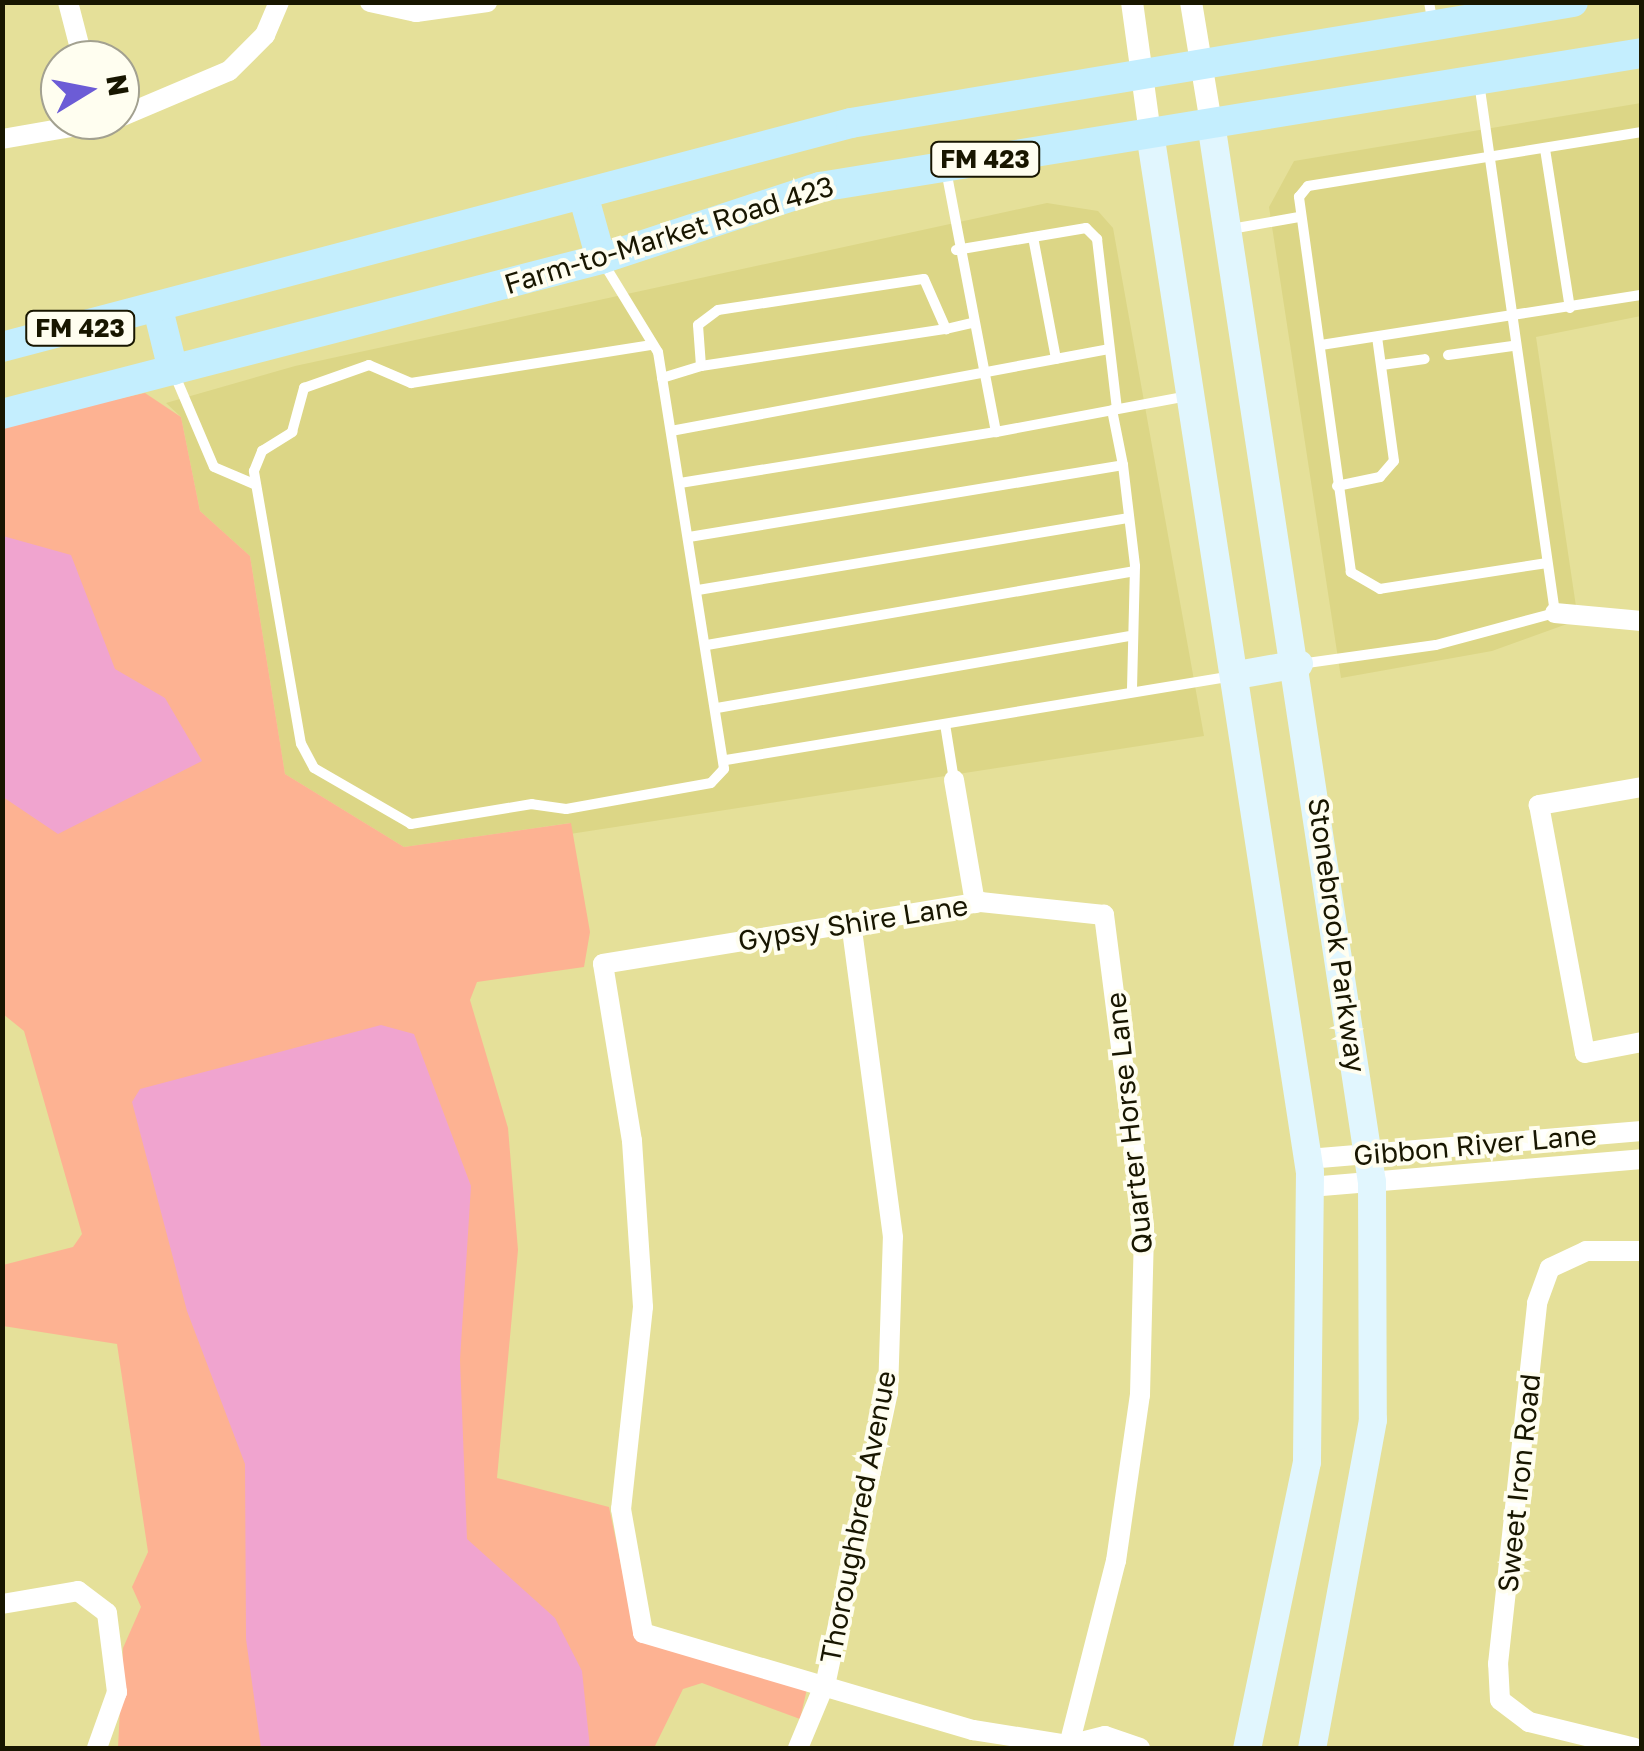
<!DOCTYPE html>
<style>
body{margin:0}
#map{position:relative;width:1644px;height:1751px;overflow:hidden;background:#e5e099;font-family:"Golos Text",sans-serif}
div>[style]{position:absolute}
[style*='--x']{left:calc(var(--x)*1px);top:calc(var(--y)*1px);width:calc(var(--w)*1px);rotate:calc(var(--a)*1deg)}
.built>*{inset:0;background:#dcd686}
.green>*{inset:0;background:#fdb292}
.water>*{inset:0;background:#f0a4cf}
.service>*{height:10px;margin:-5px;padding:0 5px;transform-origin:5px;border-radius:5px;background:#fff}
.minor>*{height:20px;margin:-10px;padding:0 10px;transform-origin:10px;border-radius:10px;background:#fff}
.tertiary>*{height:22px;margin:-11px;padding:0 11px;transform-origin:11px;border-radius:11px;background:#fff}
.secondary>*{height:28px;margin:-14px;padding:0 14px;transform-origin:14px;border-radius:14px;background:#e1f6fe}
.primary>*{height:30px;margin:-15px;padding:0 15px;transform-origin:15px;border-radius:15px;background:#c4eefe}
span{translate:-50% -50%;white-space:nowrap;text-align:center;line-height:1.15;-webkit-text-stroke:8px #fffef0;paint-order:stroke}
.shield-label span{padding:2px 8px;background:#fffef0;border:2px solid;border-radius:8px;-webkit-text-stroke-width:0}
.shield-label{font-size:25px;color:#181600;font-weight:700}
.street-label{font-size:28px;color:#181600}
.frame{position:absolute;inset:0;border:5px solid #181600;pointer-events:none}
.north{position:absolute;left:40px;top:40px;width:100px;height:100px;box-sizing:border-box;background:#fffef0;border:2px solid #a3a190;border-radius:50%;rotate:80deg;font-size:28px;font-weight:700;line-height:40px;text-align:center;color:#181600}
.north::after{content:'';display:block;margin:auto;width:35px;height:45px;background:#6c5cd6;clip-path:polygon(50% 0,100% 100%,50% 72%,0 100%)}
</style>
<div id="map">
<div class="built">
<div style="clip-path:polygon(1641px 103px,1641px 316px,1536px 337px,1578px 620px,1492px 651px,1341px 678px,1269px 207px,1294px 161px)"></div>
<div style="clip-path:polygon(1047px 203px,1098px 211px,1113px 228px,1204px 736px,570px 834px,570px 823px,404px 847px,285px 774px,250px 556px,200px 511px,181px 417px,166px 403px,295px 366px)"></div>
</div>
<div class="green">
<div style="clip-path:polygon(145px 393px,181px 417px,200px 511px,250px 556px,285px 774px,404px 847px,571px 823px,590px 932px,584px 967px,477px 982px,470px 1000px,508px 1128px,518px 1250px,497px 1478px,609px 1507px,636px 1637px,807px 1689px,800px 1719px,702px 1683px,683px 1689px,654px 1748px,118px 1748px,123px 1648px,141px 1607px,132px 1587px,148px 1552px,117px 1344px,3px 1326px,3px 1265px,73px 1247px,82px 1234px,24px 1031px,3px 1014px,3px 424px)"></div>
</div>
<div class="water">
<div style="clip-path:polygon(3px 536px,71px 555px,115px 669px,165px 698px,202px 761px,58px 834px,3px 797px)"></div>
<div style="clip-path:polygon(381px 1025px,414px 1034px,471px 1186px,460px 1360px,467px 1539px,555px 1618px,582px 1671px,590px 1748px,261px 1748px,246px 1639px,245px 1464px,187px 1311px,132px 1102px,140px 1089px)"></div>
</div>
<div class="service">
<div style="--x:1429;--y:2;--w:22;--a:80"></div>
<div style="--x:1545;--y:149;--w:161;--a:81.1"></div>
<div style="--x:946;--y:170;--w:267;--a:79.2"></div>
<div style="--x:996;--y:432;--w:196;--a:-10.6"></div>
<div style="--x:1231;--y:229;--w:69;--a:-10"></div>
<div style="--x:1033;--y:237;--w:124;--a:79.3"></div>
<div style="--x:956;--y:250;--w:132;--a:-9.6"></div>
<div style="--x:1086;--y:228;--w:16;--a:45"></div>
<div style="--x:1097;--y:239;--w:171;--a:83.3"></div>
<div style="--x:604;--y:264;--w:103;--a:58.5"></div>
<div style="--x:658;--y:352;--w:422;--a:81"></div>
<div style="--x:724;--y:769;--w:19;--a:133"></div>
<div style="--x:711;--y:783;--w:147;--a:169.8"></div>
<div style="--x:566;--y:809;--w:34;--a:-172"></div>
<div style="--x:532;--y:804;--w:123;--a:170.6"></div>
<div style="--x:411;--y:824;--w:112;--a:-150"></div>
<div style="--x:314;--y:768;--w:27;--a:-118"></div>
<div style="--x:301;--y:744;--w:277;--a:-99.8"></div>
<div style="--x:254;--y:471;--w:22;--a:-68"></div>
<div style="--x:262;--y:451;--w:36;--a:-32"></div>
<div style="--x:292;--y:432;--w:46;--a:-74.7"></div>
<div style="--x:304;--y:388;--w:69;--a:-19.5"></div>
<div style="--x:369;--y:365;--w:46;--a:23.2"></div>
<div style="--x:411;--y:383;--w:244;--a:-9"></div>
<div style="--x:1321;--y:345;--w:325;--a:-8.9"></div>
<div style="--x:1448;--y:355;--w:65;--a:-8"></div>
<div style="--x:1382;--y:365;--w:43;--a:-7.9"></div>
<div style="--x:701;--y:366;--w:248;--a:-8.6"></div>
<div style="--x:173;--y:371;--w:104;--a:66.9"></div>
<div style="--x:214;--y:467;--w:43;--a:23"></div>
<div style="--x:662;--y:378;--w:41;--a:-17.1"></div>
<div style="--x:701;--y:366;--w:41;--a:-94.2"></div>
<div style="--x:698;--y:325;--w:25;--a:-37"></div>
<div style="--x:718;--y:310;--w:208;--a:-8.6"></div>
<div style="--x:924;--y:279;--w:55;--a:66.3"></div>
<div style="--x:946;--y:329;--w:27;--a:-13"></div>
<div style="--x:671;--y:431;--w:441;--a:-10.6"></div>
<div style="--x:1123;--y:465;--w:102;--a:83.2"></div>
<div style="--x:1135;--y:566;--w:126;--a:91.4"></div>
<div style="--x:680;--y:483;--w:320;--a:-9.2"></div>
<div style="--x:1337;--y:486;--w:44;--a:-11.8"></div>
<div style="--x:1380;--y:477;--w:21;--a:-49"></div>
<div style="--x:1394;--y:461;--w:125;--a:-97.8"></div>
<div style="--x:689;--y:537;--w:440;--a:-9.4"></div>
<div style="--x:1123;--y:465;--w:56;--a:-101.3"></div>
<div style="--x:1547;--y:563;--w:169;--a:171.2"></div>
<div style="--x:1380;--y:589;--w:34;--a:-150"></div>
<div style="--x:1351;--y:572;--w:379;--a:-97.9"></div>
<div style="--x:1299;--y:197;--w:14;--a:-51"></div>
<div style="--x:1308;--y:186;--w:338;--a:-9.2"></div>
<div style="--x:698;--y:590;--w:437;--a:-9.5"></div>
<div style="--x:707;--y:645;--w:433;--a:-9.8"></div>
<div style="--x:1300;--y:664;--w:137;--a:-8"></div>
<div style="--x:1436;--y:645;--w:123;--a:-15.1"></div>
<div style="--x:1555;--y:613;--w:536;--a:-98.15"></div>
<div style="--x:717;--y:708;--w:418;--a:-9.9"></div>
<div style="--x:945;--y:724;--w:57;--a:80.9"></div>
<div style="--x:726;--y:760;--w:514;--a:-9.41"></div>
</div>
<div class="minor">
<div style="--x:68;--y:2;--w:60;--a:75.5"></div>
<div style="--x:370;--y:2;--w:47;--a:12.3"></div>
<div style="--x:416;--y:12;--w:72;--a:-8"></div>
<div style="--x:120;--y:117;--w:118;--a:-22.9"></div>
<div style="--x:229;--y:71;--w:51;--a:-45"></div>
<div style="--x:265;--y:35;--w:36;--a:-67"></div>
<div style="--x:2;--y:139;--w:112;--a:-9.8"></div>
<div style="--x:1555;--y:613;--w:87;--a:5.3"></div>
<div style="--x:954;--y:780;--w:125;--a:80.3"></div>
<div style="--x:1642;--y:787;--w:105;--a:170.1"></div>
<div style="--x:1539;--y:805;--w:252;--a:79.5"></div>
<div style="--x:1585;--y:1053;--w:58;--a:-10.9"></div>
<div style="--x:1308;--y:1159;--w:335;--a:-4.8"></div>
<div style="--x:1310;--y:1187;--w:333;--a:-4.8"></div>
<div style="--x:2;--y:1604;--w:77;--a:-9.7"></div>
<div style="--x:78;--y:1591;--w:36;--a:37"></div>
<div style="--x:107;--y:1613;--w:80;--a:82.8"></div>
<div style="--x:117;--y:1692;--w:59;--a:109.7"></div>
<div style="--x:1069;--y:1745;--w:190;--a:-75.7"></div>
<div style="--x:1116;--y:1561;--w:168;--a:-81.8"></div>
<div style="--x:1140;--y:1395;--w:168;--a:-88.6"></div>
<div style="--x:1144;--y:1227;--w:315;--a:-97.3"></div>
<div style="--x:1104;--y:915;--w:124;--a:-174"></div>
<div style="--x:981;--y:902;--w:383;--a:170.7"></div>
<div style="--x:603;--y:964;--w:179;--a:80.7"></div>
<div style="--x:632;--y:1141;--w:166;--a:86.2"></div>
<div style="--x:643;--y:1307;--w:203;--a:96.2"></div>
<div style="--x:621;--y:1509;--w:126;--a:79.9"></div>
<div style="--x:643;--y:1633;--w:344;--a:16.4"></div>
<div style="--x:973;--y:1730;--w:97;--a:8.9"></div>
<div style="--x:1069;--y:1745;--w:37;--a:-14"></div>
<div style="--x:1105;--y:1736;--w:37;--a:19"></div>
<div style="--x:798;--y:1748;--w:73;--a:-67.3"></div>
<div style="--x:826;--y:1681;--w:295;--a:-77.9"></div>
<div style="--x:888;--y:1393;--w:156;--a:-88.2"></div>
<div style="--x:893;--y:1237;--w:317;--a:-97.6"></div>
<div style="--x:1635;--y:1748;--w:109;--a:-166.2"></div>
<div style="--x:1529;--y:1722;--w:36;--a:-143"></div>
<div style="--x:1500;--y:1700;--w:36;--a:-93"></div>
<div style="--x:1498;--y:1664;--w:363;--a:-83.8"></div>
<div style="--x:1537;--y:1303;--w:37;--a:-70"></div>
<div style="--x:1550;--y:1268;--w:40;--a:-25"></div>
<div style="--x:1586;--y:1251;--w:56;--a:0"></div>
</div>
<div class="tertiary">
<div style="--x:1132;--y:2;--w:132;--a:82.2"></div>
<div style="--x:1191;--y:2;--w:123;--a:80.6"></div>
</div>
<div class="secondary">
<div style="--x:1211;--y:123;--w:1071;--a:81.36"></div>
<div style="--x:1372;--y:1182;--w:238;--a:89.8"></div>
<div style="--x:1373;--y:1420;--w:334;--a:100.5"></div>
<div style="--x:1150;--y:133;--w:1051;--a:81.25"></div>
<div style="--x:1310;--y:1172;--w:290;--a:90.6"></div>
<div style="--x:1307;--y:1462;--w:292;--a:101.8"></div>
<div style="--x:1237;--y:675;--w:63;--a:-10.1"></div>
</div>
<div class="primary">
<div style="--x:584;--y:198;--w:63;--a:74.4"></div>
<div style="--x:158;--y:309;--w:63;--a:76.2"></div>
<div style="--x:2;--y:347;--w:878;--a:-14.78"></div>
<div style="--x:851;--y:123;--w:732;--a:-9.51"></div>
<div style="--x:2;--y:414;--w:619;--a:-14.51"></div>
<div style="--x:601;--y:259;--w:231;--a:-18.2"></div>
<div style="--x:820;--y:187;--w:833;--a:-9.26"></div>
</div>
<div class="shield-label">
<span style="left:985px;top:159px">FM 423</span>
<span style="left:80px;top:328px">FM 423</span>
</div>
<div class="street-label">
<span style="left:669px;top:235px;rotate:-17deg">Farm-to-Market Road 423</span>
<span style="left:853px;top:923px;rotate:-9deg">Gypsy Shire Lane</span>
<span style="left:1337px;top:935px;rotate:82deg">Stonebrook Parkway</span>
<span style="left:1129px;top:1123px;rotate:-96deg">Quarter Horse Lane</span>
<span style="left:1475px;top:1145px;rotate:-5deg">Gibbon River Lane</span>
<span style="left:1519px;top:1483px;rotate:-84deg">Sweet Iron Road</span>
<span style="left:858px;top:1517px;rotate:-79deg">Thoroughbred Avenue</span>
</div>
<div class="frame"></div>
<div class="north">N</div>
</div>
